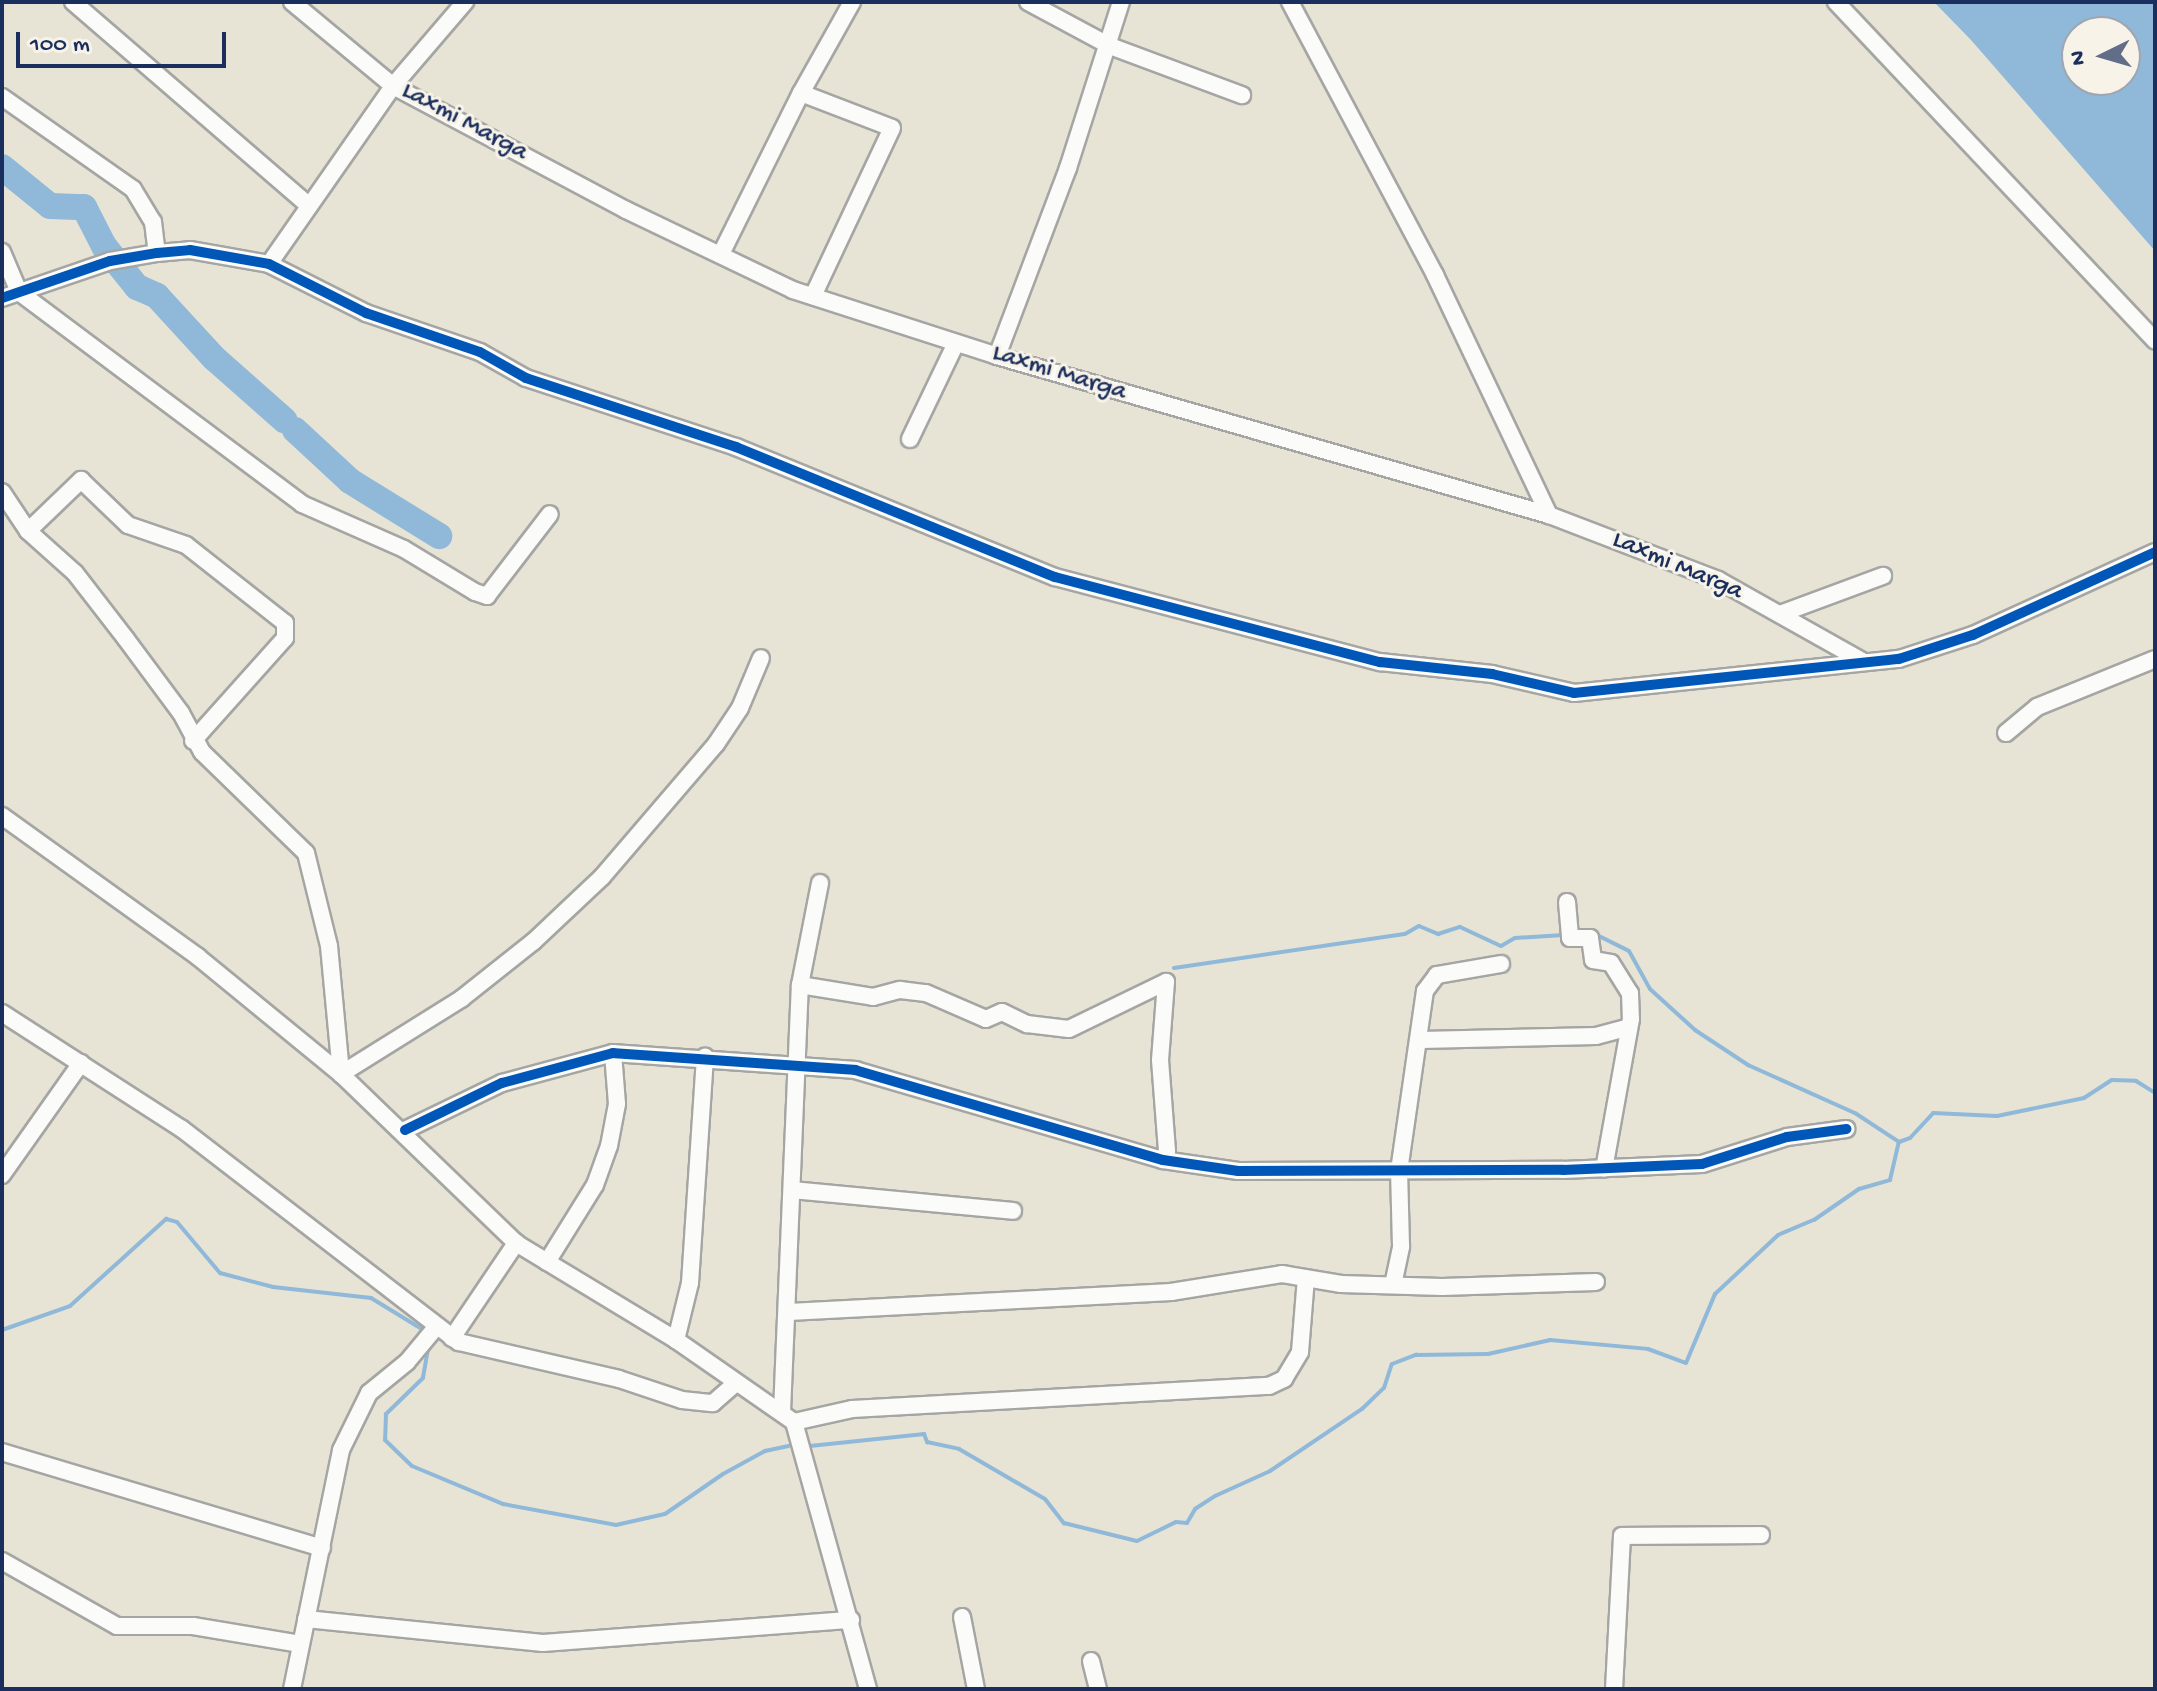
<!DOCTYPE html>
<style>
body{margin:0}
#map{position:relative;width:2157px;height:1691px;overflow:hidden;background:#e7e4d5;font-family:"Gochi Hand",sans-serif}
div>[style]{position:absolute}
[style*='--x']{left:calc(var(--x)*1px);top:calc(var(--y)*1px);width:calc(var(--w)*1px);rotate:calc(var(--a)*1deg)}
.water>*{inset:0;background:#90b8d9}
.stream>*{height:4px;margin:-2px;padding:0 2px;transform-origin:2px;border-radius:2px;background:#90b8d9}
.river>*{height:26px;margin:-13px;padding:0 13px;transform-origin:13px;border-radius:13px;background:#90b8d9}
.roads{filter:drop-shadow(2px 0 #a5a6a4) drop-shadow(-2px 0 #a5a6a4) drop-shadow(0 2px #a5a6a4) drop-shadow(0 -2px #a5a6a4)}
.minor>*{height:16px;margin:-8px;padding:0 8px;transform-origin:8px;border-radius:8px;background:#fbfbf9}
.cycleway>*{height:10px;margin:-5px;padding:0 5px;transform-origin:5px;border-radius:5px;background:#0057b8}
span{translate:-50% -50%;white-space:nowrap;text-align:center;line-height:1.15;-webkit-text-stroke:6px #f7f3e8;paint-order:stroke}
.street-label{font-size:26px;color:#1b2f5e}
.frame{position:absolute;inset:0;border:4px solid #1b2f5e;pointer-events:none}
.north{position:absolute;left:2061px;top:16px;width:80px;height:80px;box-sizing:border-box;background:#f7f3e8;border:2px solid #9fa5b1;border-radius:50%;rotate:265deg;font-size:22px;font-weight:700;line-height:32px;text-align:center;color:#1b2f5e}
.north::after{content:'';display:block;margin:auto;width:28px;height:36px;background:#626e88;clip-path:polygon(50% 0,100% 100%,50% 72%,0 100%)}
.scale{position:absolute;left:16px;top:32px;width:210px;height:36px;box-sizing:border-box;border:4px solid #1b2f5e;border-top:0;padding-left:10px;font-size:24px;line-height:28px;white-space:nowrap;color:#1b2f5e;-webkit-text-stroke:6px #f7f3e8;paint-order:stroke}
</style>
<div id="map">
<div class="water">
<div style="clip-path:polygon(evenodd,1934px 2px,2155px 2px,2155px 251px,1971px 40px,1934px 2px,2077px 32px,2125px 32px,2125px 80px,2077px 80px,2077px 32px)"></div>
</div>
<div class="stream">
<div style="--x:1593;--y:933;--w:40;--a:26.6"></div>
<div style="--x:1629;--y:951;--w:43;--a:61.1"></div>
<div style="--x:1650;--y:989;--w:61;--a:42.3"></div>
<div style="--x:1695;--y:1030;--w:64;--a:33.4"></div>
<div style="--x:1748;--y:1065;--w:117;--a:24.2"></div>
<div style="--x:1855;--y:1113;--w:53;--a:33.4"></div>
<div style="--x:1174;--y:968;--w:233;--a:-8.4"></div>
<div style="--x:1405;--y:934;--w:16;--a:-30"></div>
<div style="--x:1419;--y:926;--w:21;--a:23"></div>
<div style="--x:1438;--y:934;--w:23;--a:-18"></div>
<div style="--x:1460;--y:927;--w:45;--a:24.9"></div>
<div style="--x:1501;--y:946;--w:16;--a:-30"></div>
<div style="--x:1515;--y:938;--w:49;--a:-3.5"></div>
<div style="--x:2;--y:1330;--w:72;--a:-19.4"></div>
<div style="--x:70;--y:1306;--w:130;--a:-42.2"></div>
<div style="--x:166;--y:1219;--w:11;--a:15"></div>
<div style="--x:177;--y:1222;--w:67;--a:49.9"></div>
<div style="--x:220;--y:1273;--w:55;--a:14.8"></div>
<div style="--x:273;--y:1287;--w:99;--a:6.4"></div>
<div style="--x:371;--y:1298;--w:63;--a:31.4"></div>
<div style="--x:428;--y:1349;--w:29;--a:100"></div>
<div style="--x:423;--y:1378;--w:52;--a:135.8"></div>
<div style="--x:386;--y:1414;--w:26;--a:92"></div>
<div style="--x:385;--y:1440;--w:37;--a:44"></div>
<div style="--x:412;--y:1466;--w:99;--a:22.7"></div>
<div style="--x:503;--y:1504;--w:115;--a:10.5"></div>
<div style="--x:616;--y:1525;--w:50;--a:-12.7"></div>
<div style="--x:665;--y:1514;--w:70;--a:-34.6"></div>
<div style="--x:723;--y:1474;--w:48;--a:-28.7"></div>
<div style="--x:765;--y:1451;--w:24;--a:-12"></div>
<div style="--x:810;--y:1446;--w:115;--a:-6"></div>
<div style="--x:924;--y:1434;--w:9;--a:69"></div>
<div style="--x:927;--y:1442;--w:33;--a:12"></div>
<div style="--x:959;--y:1449;--w:99;--a:30.2"></div>
<div style="--x:1045;--y:1499;--w:31;--a:52"></div>
<div style="--x:1064;--y:1523;--w:75;--a:13.9"></div>
<div style="--x:1137;--y:1541;--w:43;--a:-26"></div>
<div style="--x:1176;--y:1522;--w:11;--a:5"></div>
<div style="--x:1187;--y:1523;--w:16;--a:-60"></div>
<div style="--x:1195;--y:1509;--w:24;--a:-33"></div>
<div style="--x:1215;--y:1496;--w:60;--a:-24.4"></div>
<div style="--x:1270;--y:1471;--w:111;--a:-34"></div>
<div style="--x:1362;--y:1409;--w:30;--a:-44"></div>
<div style="--x:1384;--y:1388;--w:25;--a:-72"></div>
<div style="--x:1392;--y:1364;--w:26;--a:-21"></div>
<div style="--x:1416;--y:1355;--w:72;--a:-0.8"></div>
<div style="--x:1488;--y:1354;--w:64;--a:-12.7"></div>
<div style="--x:1550;--y:1340;--w:98;--a:5.2"></div>
<div style="--x:1648;--y:1349;--w:40;--a:20.2"></div>
<div style="--x:1686;--y:1363;--w:75;--a:-67.2"></div>
<div style="--x:1715;--y:1294;--w:86;--a:-43.1"></div>
<div style="--x:1778;--y:1235;--w:39;--a:-23"></div>
<div style="--x:1814;--y:1220;--w:55;--a:-34.6"></div>
<div style="--x:1859;--y:1189;--w:32;--a:-16"></div>
<div style="--x:1890;--y:1180;--w:39;--a:-77"></div>
<div style="--x:1899;--y:1142;--w:12;--a:-20"></div>
<div style="--x:1910;--y:1138;--w:34;--a:-47"></div>
<div style="--x:1933;--y:1113;--w:64;--a:2.7"></div>
<div style="--x:1997;--y:1116;--w:89;--a:-11.7"></div>
<div style="--x:2084;--y:1098;--w:33;--a:-33"></div>
<div style="--x:2112;--y:1080;--w:24;--a:2"></div>
<div style="--x:2136;--y:1081;--w:22;--a:32"></div>
</div>
<div class="river">
<div style="--x:2;--y:167;--w:62;--a:39.1"></div>
<div style="--x:50;--y:206;--w:34;--a:2"></div>
<div style="--x:84;--y:207;--w:44;--a:62.9"></div>
<div style="--x:104;--y:246;--w:53;--a:51.2"></div>
<div style="--x:137;--y:287;--w:22;--a:24"></div>
<div style="--x:157;--y:296;--w:84;--a:47.4"></div>
<div style="--x:214;--y:358;--w:94;--a:41.5"></div>
<div style="--x:295;--y:430;--w:75;--a:42.8"></div>
<div style="--x:350;--y:481;--w:105;--a:31.7"></div>
</div>
<div class="roads">
<div class="minor">
<div style="--x:73;--y:2;--w:312;--a:40.8"></div>
<div style="--x:292;--y:2;--w:131;--a:39.7"></div>
<div style="--x:393;--y:86;--w:264;--a:28"></div>
<div style="--x:626;--y:210;--w:185;--a:25.6"></div>
<div style="--x:793;--y:290;--w:214;--a:17.9"></div>
<div style="--x:997;--y:356;--w:574;--a:16.07"></div>
<div style="--x:1549;--y:515;--w:181;--a:21"></div>
<div style="--x:1718;--y:580;--w:167;--a:29.3"></div>
<div style="--x:1028;--y:2;--w:93;--a:28.2"></div>
<div style="--x:1110;--y:46;--w:141;--a:20.4"></div>
<div style="--x:1290;--y:2;--w:309;--a:62"></div>
<div style="--x:1435;--y:275;--w:266;--a:64.6"></div>
<div style="--x:1836;--y:2;--w:465;--a:46.7"></div>
<div style="--x:801;--y:93;--w:104;--a:-60.7"></div>
<div style="--x:2;--y:97;--w:160;--a:35.1"></div>
<div style="--x:133;--y:189;--w:39;--a:59"></div>
<div style="--x:153;--y:222;--w:31;--a:83"></div>
<div style="--x:2;--y:252;--w:43;--a:67"></div>
<div style="--x:19;--y:292;--w:354;--a:36.8"></div>
<div style="--x:302;--y:504;--w:111;--a:23.8"></div>
<div style="--x:404;--y:549;--w:83;--a:31.2"></div>
<div style="--x:475;--y:592;--w:13;--a:18"></div>
<div style="--x:487;--y:596;--w:103;--a:-52.5"></div>
<div style="--x:721;--y:254;--w:180;--a:-63.6"></div>
<div style="--x:801;--y:93;--w:97;--a:21"></div>
<div style="--x:892;--y:128;--w:186;--a:115.2"></div>
<div style="--x:269;--y:264;--w:217;--a:-55.1"></div>
<div style="--x:393;--y:86;--w:111;--a:-49.4"></div>
<div style="--x:2;--y:298;--w:114;--a:-18.9"></div>
<div style="--x:110;--y:261;--w:48;--a:-9.7"></div>
<div style="--x:157;--y:253;--w:33;--a:-5"></div>
<div style="--x:190;--y:250;--w:80;--a:10"></div>
<div style="--x:269;--y:264;--w:109;--a:26.8"></div>
<div style="--x:366;--y:313;--w:120;--a:18.9"></div>
<div style="--x:480;--y:352;--w:53;--a:29.5"></div>
<div style="--x:526;--y:378;--w:221;--a:18.2"></div>
<div style="--x:736;--y:447;--w:344;--a:22.2"></div>
<div style="--x:1055;--y:577;--w:336;--a:14.7"></div>
<div style="--x:1380;--y:662;--w:113;--a:6.1"></div>
<div style="--x:1492;--y:674;--w:84;--a:13"></div>
<div style="--x:1574;--y:693;--w:327;--a:-6"></div>
<div style="--x:1899;--y:659;--w:78;--a:-18"></div>
<div style="--x:1973;--y:635;--w:200;--a:-24.5"></div>
<div style="--x:997;--y:356;--w:201;--a:-69.3"></div>
<div style="--x:1068;--y:168;--w:174;--a:-72.3"></div>
<div style="--x:910;--y:439;--w:106;--a:-64.4"></div>
<div style="--x:2;--y:492;--w:47;--a:56.3"></div>
<div style="--x:28;--y:531;--w:63;--a:41.8"></div>
<div style="--x:75;--y:573;--w:83;--a:52.3"></div>
<div style="--x:126;--y:639;--w:92;--a:53.4"></div>
<div style="--x:181;--y:713;--w:44;--a:61.7"></div>
<div style="--x:202;--y:752;--w:145;--a:44.2"></div>
<div style="--x:306;--y:853;--w:96;--a:76.1"></div>
<div style="--x:329;--y:946;--w:129;--a:84.6"></div>
<div style="--x:341;--y:1074;--w:142;--a:-32"></div>
<div style="--x:461;--y:999;--w:92;--a:-38.4"></div>
<div style="--x:533;--y:942;--w:95;--a:-43.3"></div>
<div style="--x:602;--y:877;--w:175;--a:-49.4"></div>
<div style="--x:716;--y:744;--w:43;--a:-56.3"></div>
<div style="--x:740;--y:708;--w:54;--a:-67.2"></div>
<div style="--x:28;--y:531;--w:74;--a:-43.9"></div>
<div style="--x:81;--y:480;--w:65;--a:43.8"></div>
<div style="--x:128;--y:525;--w:61;--a:19"></div>
<div style="--x:186;--y:545;--w:126;--a:38.2"></div>
<div style="--x:285;--y:623;--w:15;--a:90"></div>
<div style="--x:285;--y:638;--w:138;--a:131.8"></div>
<div style="--x:1780;--y:614;--w:110;--a:-20.3"></div>
<div style="--x:2006;--y:733;--w:40;--a:-40"></div>
<div style="--x:2037;--y:707;--w:127;--a:-22.1"></div>
<div style="--x:2;--y:816;--w:241;--a:35.7"></div>
<div style="--x:198;--y:957;--w:185;--a:39.3"></div>
<div style="--x:341;--y:1074;--w:243;--a:44"></div>
<div style="--x:516;--y:1243;--w:187;--a:31.2"></div>
<div style="--x:676;--y:1340;--w:144;--a:34.8"></div>
<div style="--x:794;--y:1422;--w:277;--a:74.5"></div>
<div style="--x:1567;--y:902;--w:36;--a:85"></div>
<div style="--x:1570;--y:938;--w:20;--a:0"></div>
<div style="--x:1590;--y:938;--w:22;--a:82"></div>
<div style="--x:1593;--y:960;--w:18;--a:9"></div>
<div style="--x:1611;--y:963;--w:36;--a:58"></div>
<div style="--x:1630;--y:993;--w:26;--a:88"></div>
<div style="--x:1631;--y:1019;--w:152;--a:100.2"></div>
<div style="--x:800;--y:985;--w:74;--a:9.3"></div>
<div style="--x:873;--y:997;--w:28;--a:-15"></div>
<div style="--x:900;--y:990;--w:26;--a:7"></div>
<div style="--x:926;--y:993;--w:65;--a:23.4"></div>
<div style="--x:986;--y:1019;--w:17;--a:-24"></div>
<div style="--x:1002;--y:1012;--w:28;--a:26"></div>
<div style="--x:1027;--y:1024;--w:42;--a:6.8"></div>
<div style="--x:1069;--y:1029;--w:108;--a:-25.9"></div>
<div style="--x:1166;--y:982;--w:78;--a:94.4"></div>
<div style="--x:1160;--y:1060;--w:91;--a:85.6"></div>
<div style="--x:1167;--y:1151;--w:10;--a:114"></div>
<div style="--x:2;--y:1013;--w:214;--a:32.8"></div>
<div style="--x:182;--y:1129;--w:349;--a:37.6"></div>
<div style="--x:459;--y:1342;--w:164;--a:13"></div>
<div style="--x:619;--y:1379;--w:66;--a:18.4"></div>
<div style="--x:682;--y:1400;--w:31;--a:6"></div>
<div style="--x:713;--y:1403;--w:30;--a:-41"></div>
<div style="--x:1421;--y:1040;--w:175;--a:-1.3"></div>
<div style="--x:1596;--y:1036;--w:34;--a:-15"></div>
<div style="--x:405;--y:1130;--w:108;--a:-25.9"></div>
<div style="--x:502;--y:1083;--w:115;--a:-15.1"></div>
<div style="--x:613;--y:1053;--w:243;--a:4"></div>
<div style="--x:855;--y:1070;--w:321;--a:16.3"></div>
<div style="--x:1163;--y:1160;--w:76;--a:8.3"></div>
<div style="--x:1238;--y:1171;--w:325;--a:-0.2"></div>
<div style="--x:1563;--y:1170;--w:139;--a:-2.5"></div>
<div style="--x:1702;--y:1164;--w:89;--a:-17.6"></div>
<div style="--x:1787;--y:1137;--w:60;--a:-7.7"></div>
<div style="--x:2;--y:1175;--w:137;--a:-54.8"></div>
<div style="--x:792;--y:1190;--w:222;--a:5.4"></div>
<div style="--x:547;--y:1262;--w:91;--a:-58.1"></div>
<div style="--x:595;--y:1185;--w:41;--a:-70.3"></div>
<div style="--x:609;--y:1146;--w:43;--a:-79.2"></div>
<div style="--x:617;--y:1104;--w:51;--a:-94.5"></div>
<div style="--x:1393;--y:1285;--w:40;--a:-78"></div>
<div style="--x:1401;--y:1246;--w:75;--a:-91.5"></div>
<div style="--x:1399;--y:1171;--w:182;--a:-81.8"></div>
<div style="--x:1425;--y:991;--w:20;--a:-53"></div>
<div style="--x:1437;--y:975;--w:65;--a:-9.8"></div>
<div style="--x:789;--y:1312;--w:383;--a:-3"></div>
<div style="--x:1171;--y:1292;--w:112;--a:-9.2"></div>
<div style="--x:1282;--y:1274;--w:60;--a:9.6"></div>
<div style="--x:1341;--y:1284;--w:101;--a:1.7"></div>
<div style="--x:1442;--y:1287;--w:154;--a:-1.9"></div>
<div style="--x:452;--y:1338;--w:115;--a:-56"></div>
<div style="--x:676;--y:1340;--w:59;--a:-76.2"></div>
<div style="--x:690;--y:1283;--w:227;--a:-86.2"></div>
<div style="--x:782;--y:1412;--w:427;--a:-87.6"></div>
<div style="--x:800;--y:985;--w:104;--a:-78.9"></div>
<div style="--x:794;--y:1422;--w:59;--a:-12.6"></div>
<div style="--x:852;--y:1409;--w:418;--a:-3.2"></div>
<div style="--x:1269;--y:1386;--w:17;--a:-25"></div>
<div style="--x:1284;--y:1379;--w:31;--a:-59"></div>
<div style="--x:1300;--y:1352;--w:74;--a:-85.4"></div>
<div style="--x:2;--y:1452;--w:334;--a:16.7"></div>
<div style="--x:2;--y:1561;--w:132;--a:29.5"></div>
<div style="--x:117;--y:1626;--w:76;--a:0"></div>
<div style="--x:193;--y:1626;--w:109;--a:9.5"></div>
<div style="--x:962;--y:1617;--w:73;--a:79"></div>
<div style="--x:306;--y:1619;--w:238;--a:5.8"></div>
<div style="--x:543;--y:1643;--w:309;--a:-4.3"></div>
<div style="--x:1091;--y:1661;--w:29;--a:76"></div>
<div style="--x:292;--y:1689;--w:244;--a:-78.4"></div>
<div style="--x:341;--y:1450;--w:64;--a:-63.8"></div>
<div style="--x:369;--y:1393;--w:49;--a:-39.2"></div>
<div style="--x:407;--y:1362;--w:47;--a:-50.2"></div>
<div style="--x:1614;--y:1689;--w:153;--a:-87"></div>
<div style="--x:1622;--y:1536;--w:139;--a:-0.4"></div>
</div>
</div>
<div class="cycleway">
<div style="--x:2;--y:298;--w:114;--a:-18.9"></div>
<div style="--x:110;--y:261;--w:48;--a:-9.7"></div>
<div style="--x:157;--y:253;--w:33;--a:-5"></div>
<div style="--x:190;--y:250;--w:80;--a:10"></div>
<div style="--x:269;--y:264;--w:109;--a:26.8"></div>
<div style="--x:366;--y:313;--w:120;--a:18.9"></div>
<div style="--x:480;--y:352;--w:53;--a:29.5"></div>
<div style="--x:526;--y:378;--w:221;--a:18.2"></div>
<div style="--x:736;--y:447;--w:344;--a:22.2"></div>
<div style="--x:1055;--y:577;--w:336;--a:14.7"></div>
<div style="--x:1380;--y:662;--w:113;--a:6.1"></div>
<div style="--x:1492;--y:674;--w:84;--a:13"></div>
<div style="--x:1574;--y:693;--w:327;--a:-6"></div>
<div style="--x:1899;--y:659;--w:78;--a:-18"></div>
<div style="--x:1973;--y:635;--w:200;--a:-24.5"></div>
<div style="--x:405;--y:1130;--w:108;--a:-25.9"></div>
<div style="--x:502;--y:1083;--w:115;--a:-15.1"></div>
<div style="--x:613;--y:1053;--w:243;--a:4"></div>
<div style="--x:855;--y:1070;--w:321;--a:16.3"></div>
<div style="--x:1163;--y:1160;--w:76;--a:8.3"></div>
<div style="--x:1238;--y:1171;--w:325;--a:-0.2"></div>
<div style="--x:1563;--y:1170;--w:139;--a:-2.5"></div>
<div style="--x:1702;--y:1164;--w:89;--a:-17.6"></div>
<div style="--x:1787;--y:1137;--w:60;--a:-7.7"></div>
</div>
<div class="street-label">
<span style="left:464px;top:123px;rotate:28deg">Laxmi Marga</span>
<span style="left:1059px;top:374px;rotate:17deg">Laxmi Marga</span>
<span style="left:1677px;top:567px;rotate:23deg">Laxmi Marga</span>
</div>
<div class="frame"></div>
<div class="north">N</div>
<div class="scale">100 m</div>
</div>
